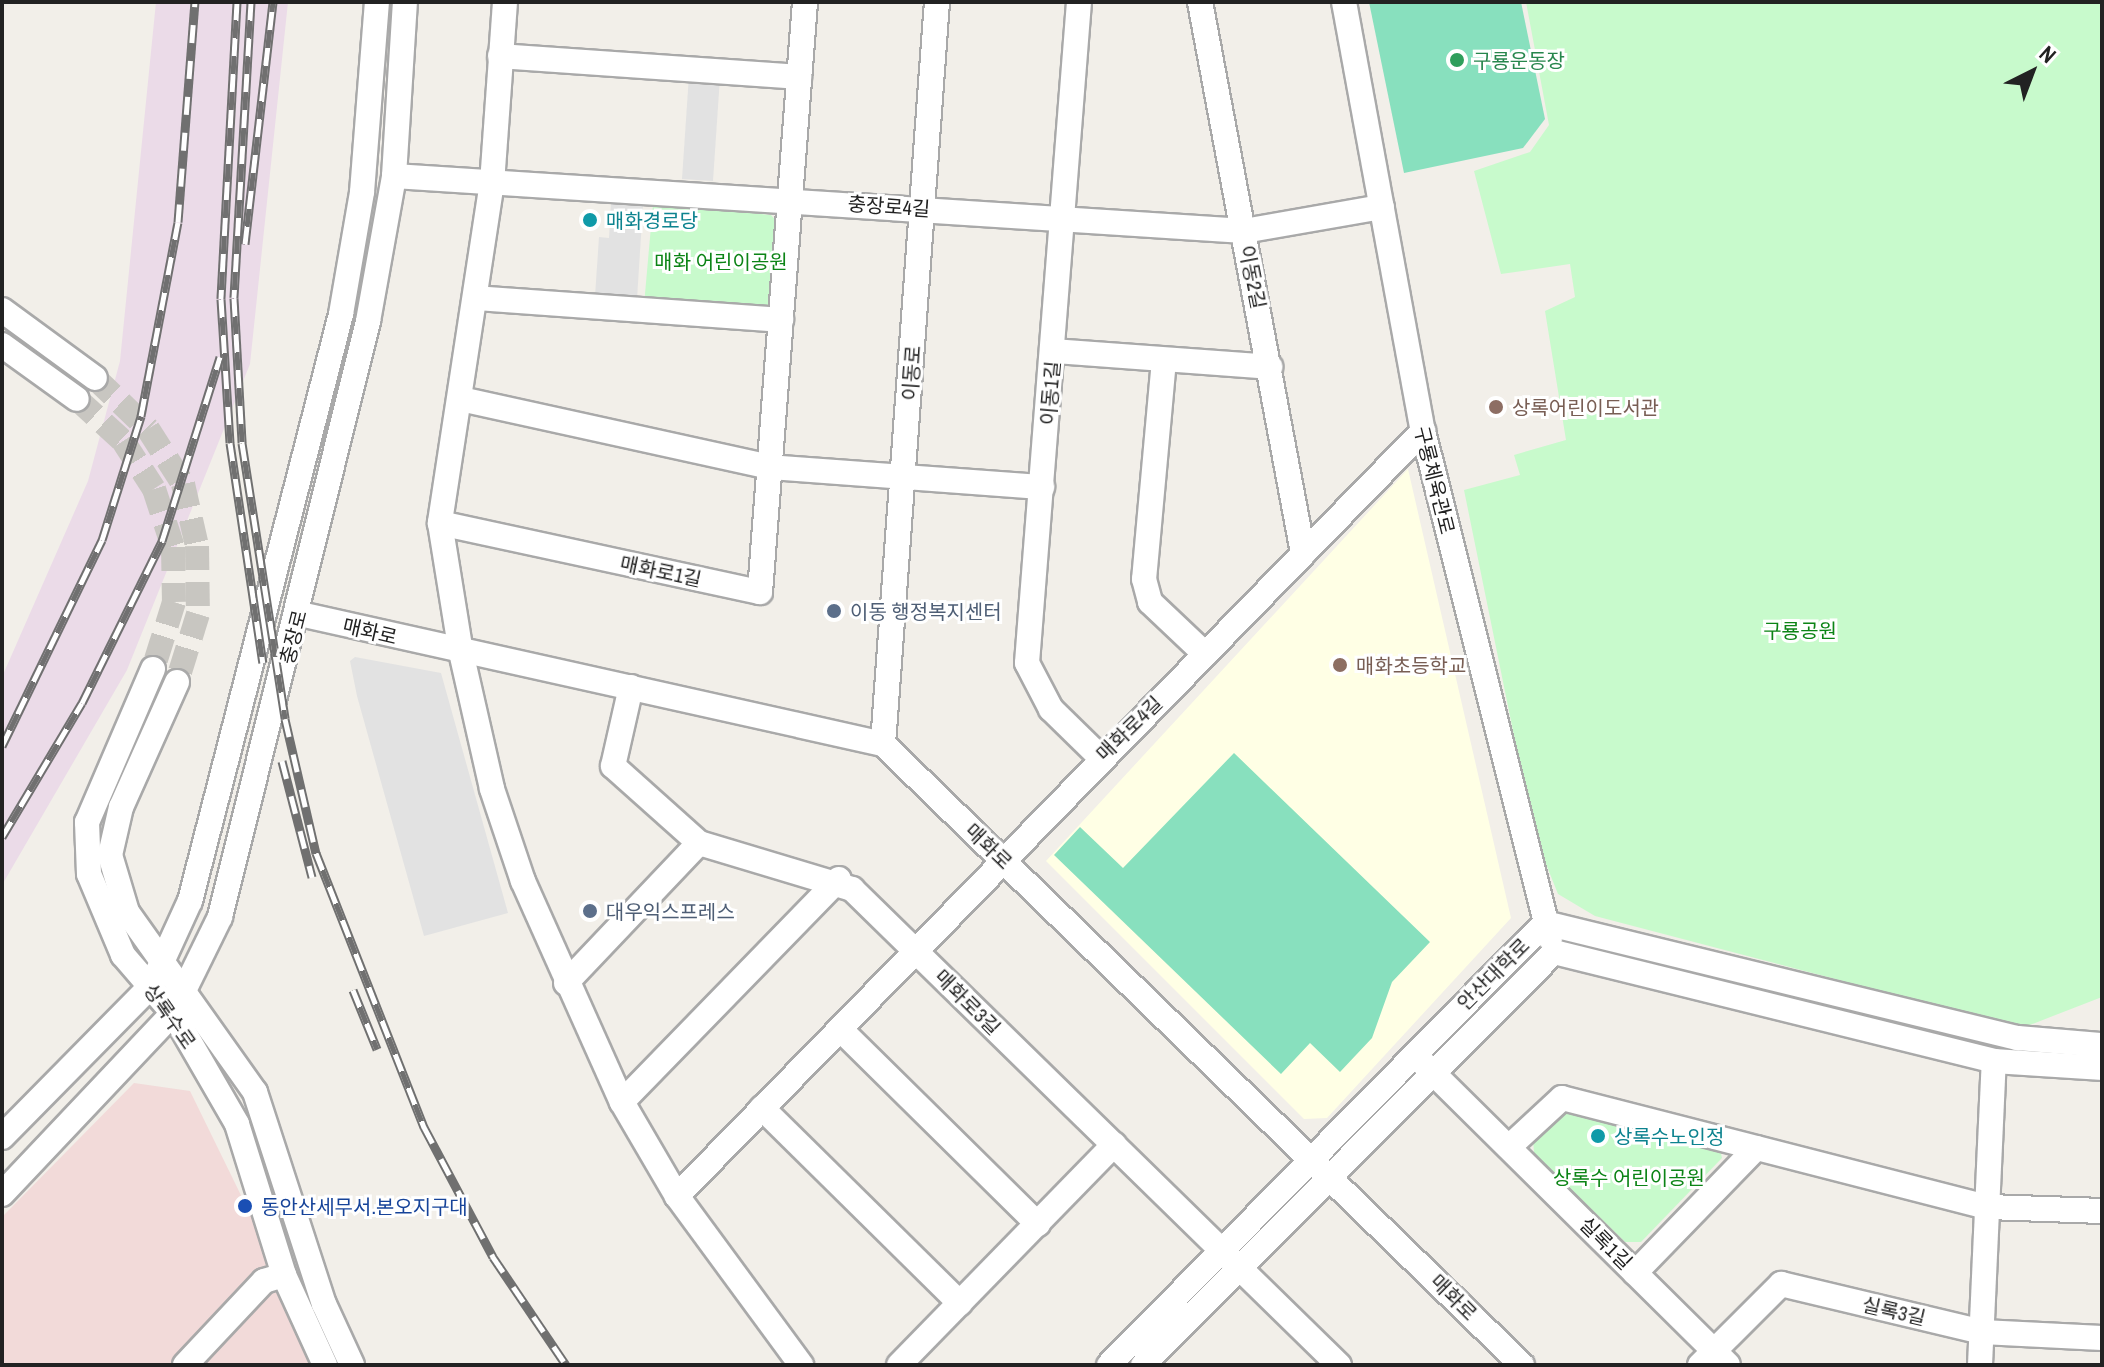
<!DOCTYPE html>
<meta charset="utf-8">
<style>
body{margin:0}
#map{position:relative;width:2104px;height:1367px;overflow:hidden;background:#f2efe9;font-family:"Archivo Narrow","Noto Sans KR",sans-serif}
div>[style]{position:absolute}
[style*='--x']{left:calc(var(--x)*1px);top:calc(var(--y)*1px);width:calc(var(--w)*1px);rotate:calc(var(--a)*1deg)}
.commercial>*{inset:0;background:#f2dad9}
.industrial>*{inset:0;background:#ebdbe8}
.education>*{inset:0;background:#ffffe5}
.park>*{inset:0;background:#c8facc}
.pitch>*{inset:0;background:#88e0be}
.parking>*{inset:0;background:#e2e2e2}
.minor-tunnel>*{height:24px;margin-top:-12px;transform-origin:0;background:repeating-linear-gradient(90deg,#c8c6c1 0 24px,transparent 0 36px)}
.roads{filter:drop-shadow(2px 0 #a9a9a9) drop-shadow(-2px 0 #a9a9a9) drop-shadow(0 2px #a9a9a9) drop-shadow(0 -2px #a9a9a9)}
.minor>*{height:24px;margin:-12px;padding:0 12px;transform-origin:12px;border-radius:12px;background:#fff}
.rail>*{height:9px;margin-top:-4.5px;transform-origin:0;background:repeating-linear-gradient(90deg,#fff 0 18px,#707070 0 36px);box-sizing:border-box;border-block:2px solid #707070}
.dots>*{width:22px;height:22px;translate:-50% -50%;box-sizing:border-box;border:4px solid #fff;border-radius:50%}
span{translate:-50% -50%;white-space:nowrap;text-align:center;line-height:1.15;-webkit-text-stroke:6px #fff;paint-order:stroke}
.leisure-label{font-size:20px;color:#27864d}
.left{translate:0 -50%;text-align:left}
.street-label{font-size:20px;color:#222}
.culture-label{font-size:20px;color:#0d838f}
.park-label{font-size:20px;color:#0c8416}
.education-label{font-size:20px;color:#785e54}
.service-label{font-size:20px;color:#4e5e75}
.transit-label{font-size:20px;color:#164399}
.frame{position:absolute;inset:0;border:4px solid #222;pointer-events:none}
.north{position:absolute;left:1992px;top:32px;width:80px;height:80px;-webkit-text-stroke:6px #fff;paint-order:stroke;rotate:42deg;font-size:22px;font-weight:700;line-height:32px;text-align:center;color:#222}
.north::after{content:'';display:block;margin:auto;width:28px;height:36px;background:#222;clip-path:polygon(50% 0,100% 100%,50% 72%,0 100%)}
</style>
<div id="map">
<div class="commercial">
<div style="clip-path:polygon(134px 1083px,190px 1091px,324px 1365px,2px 1365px,2px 1217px)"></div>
</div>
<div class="industrial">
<div style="clip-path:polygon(156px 2px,288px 2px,250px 364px,127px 670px,2px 885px,2px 677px,88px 481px,120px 361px)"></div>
</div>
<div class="education">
<div style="clip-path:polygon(1408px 469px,1511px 918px,1327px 1118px,1304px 1119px,1046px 861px)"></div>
</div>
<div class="park">
<div style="clip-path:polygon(1526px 2px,2102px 2px,2102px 997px,2022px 1028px,1595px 916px,1558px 894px,1534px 834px,1464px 490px,1520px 475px,1514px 455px,1566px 440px,1545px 311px,1575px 297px,1570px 264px,1501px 274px,1474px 171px,1530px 152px,1549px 125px)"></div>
<div style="clip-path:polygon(653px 204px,771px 215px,778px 223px,770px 309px,644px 305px)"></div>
<div style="clip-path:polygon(1561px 1110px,1720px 1149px,1722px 1158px,1641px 1242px,1625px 1242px,1534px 1153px,1533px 1138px)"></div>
</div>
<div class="pitch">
<div style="clip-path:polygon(1369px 2px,1521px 2px,1545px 119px,1523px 148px,1404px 173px)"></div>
<div style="clip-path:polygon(1234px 753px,1430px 942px,1392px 982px,1372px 1038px,1340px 1072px,1310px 1043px,1281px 1074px,1054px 855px,1080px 827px,1123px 868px)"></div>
</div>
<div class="parking">
<div style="clip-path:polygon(689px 75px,720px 77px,713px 181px,682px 179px)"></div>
<div style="clip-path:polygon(611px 203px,643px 205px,637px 299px,595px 296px,599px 237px,609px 238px)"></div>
<div style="clip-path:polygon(355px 657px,441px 673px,508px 913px,424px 936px,357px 696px,350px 661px)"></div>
</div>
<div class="minor-tunnel">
<div style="--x:95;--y:378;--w:74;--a:43.9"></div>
<div style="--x:148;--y:429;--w:65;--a:57.5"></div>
<div style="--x:183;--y:484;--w:64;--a:77.3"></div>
<div style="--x:197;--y:546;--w:68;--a:89.2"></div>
<div style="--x:198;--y:614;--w:71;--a:107.2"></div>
<div style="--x:77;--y:399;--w:62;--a:42.4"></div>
<div style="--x:123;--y:441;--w:57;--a:57.1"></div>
<div style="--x:154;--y:489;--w:61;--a:71.9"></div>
<div style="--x:173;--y:547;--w:55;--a:89"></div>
<div style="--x:174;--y:602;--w:70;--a:107.4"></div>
</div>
<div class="roads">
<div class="minor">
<div style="--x:505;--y:2;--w:180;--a:94.1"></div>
<div style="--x:492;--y:182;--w:345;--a:98.7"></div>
<div style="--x:440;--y:523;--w:131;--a:80.8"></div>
<div style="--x:461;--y:652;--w:140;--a:77.2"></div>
<div style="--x:492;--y:789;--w:97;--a:71.4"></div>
<div style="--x:523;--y:881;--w:242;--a:65.9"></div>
<div style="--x:622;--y:1102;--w:109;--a:59.7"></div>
<div style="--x:677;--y:1196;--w:210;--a:53.7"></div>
<div style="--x:1079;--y:2;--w:663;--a:94.5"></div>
<div style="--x:1027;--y:663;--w:52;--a:62.4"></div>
<div style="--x:1051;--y:709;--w:69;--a:44.4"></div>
<div style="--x:1200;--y:2;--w:561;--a:79.41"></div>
<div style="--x:1344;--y:2;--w:436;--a:79.6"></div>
<div style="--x:1423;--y:431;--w:523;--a:75.94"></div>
<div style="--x:500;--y:56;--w:300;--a:4"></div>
<div style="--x:394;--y:176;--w:852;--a:3.7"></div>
<div style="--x:1244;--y:231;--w:140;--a:-9.9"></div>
<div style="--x:475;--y:298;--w:307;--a:4.1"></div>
<div style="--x:2;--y:310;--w:115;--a:36.2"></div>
<div style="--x:2;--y:345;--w:92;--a:35.8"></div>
<div style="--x:1054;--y:351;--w:217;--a:4.2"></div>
<div style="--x:1164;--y:360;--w:220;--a:95.2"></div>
<div style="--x:1144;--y:579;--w:24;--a:75"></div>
<div style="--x:1150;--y:602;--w:76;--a:43.4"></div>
<div style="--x:461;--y:399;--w:315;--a:12.4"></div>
<div style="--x:769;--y:467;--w:274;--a:4.2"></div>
<div style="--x:440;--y:523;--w:327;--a:12.2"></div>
<div style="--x:760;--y:592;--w:592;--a:-85.64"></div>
<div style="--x:300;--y:614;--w:597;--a:12.57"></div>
<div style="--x:883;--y:744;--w:891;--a:44.18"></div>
<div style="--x:153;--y:669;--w:167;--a:113.3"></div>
<div style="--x:87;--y:822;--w:52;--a:87.8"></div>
<div style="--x:89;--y:874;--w:88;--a:67.2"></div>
<div style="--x:123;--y:955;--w:77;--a:49.2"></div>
<div style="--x:173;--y:1013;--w:128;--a:60"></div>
<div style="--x:237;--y:1124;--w:158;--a:72.7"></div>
<div style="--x:284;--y:1275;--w:99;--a:65.5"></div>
<div style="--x:177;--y:682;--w:137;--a:114.1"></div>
<div style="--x:121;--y:807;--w:49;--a:102.9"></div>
<div style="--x:110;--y:855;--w:59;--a:73.4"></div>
<div style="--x:127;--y:912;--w:221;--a:54.6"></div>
<div style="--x:255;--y:1092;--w:223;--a:72"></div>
<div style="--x:324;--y:1304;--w:67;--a:65.3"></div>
<div style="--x:631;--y:687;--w:81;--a:102.8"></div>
<div style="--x:613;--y:766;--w:115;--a:41.8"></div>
<div style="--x:699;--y:843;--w:160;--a:16.7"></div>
<div style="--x:852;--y:889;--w:681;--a:44.35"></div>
<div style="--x:883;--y:744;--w:744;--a:-85.84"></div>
<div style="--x:566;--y:983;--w:193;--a:-46.5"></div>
<div style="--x:840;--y:1029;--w:278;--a:44.6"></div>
<div style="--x:1420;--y:1060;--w:433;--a:44.7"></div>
<div style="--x:622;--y:1102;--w:311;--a:-45.8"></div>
<div style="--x:762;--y:1108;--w:278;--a:44.6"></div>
<div style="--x:2;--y:1137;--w:212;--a:-45.4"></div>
<div style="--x:151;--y:986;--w:94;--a:-65.4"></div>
<div style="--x:190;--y:901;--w:606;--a:-75.57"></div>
<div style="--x:341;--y:314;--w:124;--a:-80.2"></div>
<div style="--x:362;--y:192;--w:191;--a:-85.5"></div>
<div style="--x:1509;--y:1147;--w:72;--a:-42.8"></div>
<div style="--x:1562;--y:1098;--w:440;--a:14.4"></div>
<div style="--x:1988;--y:1207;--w:114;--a:2"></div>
<div style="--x:2;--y:1194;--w:249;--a:-46.6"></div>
<div style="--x:173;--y:1013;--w:107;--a:-63.9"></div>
<div style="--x:220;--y:917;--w:614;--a:-76.05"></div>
<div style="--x:368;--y:321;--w:147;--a:-79.8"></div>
<div style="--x:394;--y:176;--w:174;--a:-86.4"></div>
<div style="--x:677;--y:1196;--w:1069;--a:-45.72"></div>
<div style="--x:1635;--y:1273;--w:174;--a:-45.9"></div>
<div style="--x:185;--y:1365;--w:115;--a:-46.8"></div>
<div style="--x:264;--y:1281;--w:21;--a:-17"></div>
<div style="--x:899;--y:1365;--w:308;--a:-45.7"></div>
<div style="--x:1109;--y:1365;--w:621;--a:-45.39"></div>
<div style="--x:1545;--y:923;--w:487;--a:13.7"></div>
<div style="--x:2018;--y:1038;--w:84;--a:4.8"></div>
<div style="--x:1143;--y:1365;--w:583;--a:-45.14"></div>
<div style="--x:1554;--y:952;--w:453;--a:13.9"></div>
<div style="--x:1994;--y:1061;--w:108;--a:3.7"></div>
<div style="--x:1700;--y:1365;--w:115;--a:-45"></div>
<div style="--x:1781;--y:1284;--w:207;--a:13.4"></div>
<div style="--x:1982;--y:1332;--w:120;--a:2.9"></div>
<div style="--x:1980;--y:1365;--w:304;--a:-87.4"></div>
</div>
</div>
<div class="rail">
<div style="--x:237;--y:2;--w:297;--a:93.1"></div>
<div style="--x:221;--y:299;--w:144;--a:86.4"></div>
<div style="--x:230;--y:443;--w:222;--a:81.5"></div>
<div style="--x:251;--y:2;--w:296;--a:93.3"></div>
<div style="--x:234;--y:298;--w:145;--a:86.8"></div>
<div style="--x:242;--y:443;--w:279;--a:81.1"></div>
<div style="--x:285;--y:719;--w:138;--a:77"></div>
<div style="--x:316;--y:853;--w:295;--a:68.5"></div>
<div style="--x:424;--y:1127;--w:147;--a:62"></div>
<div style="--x:493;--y:1257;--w:130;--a:55.9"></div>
<div style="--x:245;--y:244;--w:244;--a:-83.4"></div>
<div style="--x:2;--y:746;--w:229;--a:-64.1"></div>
<div style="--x:102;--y:540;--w:130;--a:-72.5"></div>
<div style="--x:141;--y:416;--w:197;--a:-79.2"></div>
<div style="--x:178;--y:222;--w:221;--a:-85.6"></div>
<div style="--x:282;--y:761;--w:120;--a:75.5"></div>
<div style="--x:2;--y:837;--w:156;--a:-59.2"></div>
<div style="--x:82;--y:703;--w:181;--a:-63.7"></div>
<div style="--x:162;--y:541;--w:193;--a:-72.5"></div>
<div style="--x:353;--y:990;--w:64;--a:67.9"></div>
</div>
<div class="dots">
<div style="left:1457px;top:60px;background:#2e9e5b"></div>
<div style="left:590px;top:220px;background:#0f9aa8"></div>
<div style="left:1496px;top:407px;background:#8d6e63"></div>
<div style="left:834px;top:611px;background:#5c6f8a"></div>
<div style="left:1340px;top:665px;background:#8d6e63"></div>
<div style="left:590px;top:911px;background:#5c6f8a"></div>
<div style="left:1598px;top:1136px;background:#0f9aa8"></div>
<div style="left:245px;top:1206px;background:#1a4fb4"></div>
</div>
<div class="leisure-label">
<span class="left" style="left:1473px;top:60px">구룡운동장</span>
</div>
<div class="street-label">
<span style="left:889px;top:206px;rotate:4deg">충장로4길</span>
<span style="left:1253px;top:277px;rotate:79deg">이동2길</span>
<span style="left:911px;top:373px;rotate:-86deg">이동로</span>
<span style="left:1050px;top:393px;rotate:-85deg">이동1길</span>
<span style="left:1435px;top:480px;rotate:76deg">구룡체육관로</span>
<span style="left:661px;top:571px;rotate:12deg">매화로1길</span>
<span style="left:370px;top:631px;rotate:13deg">매화로</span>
<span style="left:293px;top:637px;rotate:-76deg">충장로</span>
<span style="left:1129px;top:728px;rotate:-44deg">매화로4길</span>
<span style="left:989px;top:846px;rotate:44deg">매화로</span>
<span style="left:1493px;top:974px;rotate:-45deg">안산대학로</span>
<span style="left:968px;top:1002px;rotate:45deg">매화로3길</span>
<span style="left:170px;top:1016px;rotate:55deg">상록수로</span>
<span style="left:1606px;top:1243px;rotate:45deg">실록1길</span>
<span style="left:1454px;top:1297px;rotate:45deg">매화로</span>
<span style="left:1894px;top:1311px;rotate:13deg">실록3길</span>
</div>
<div class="culture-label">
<span class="left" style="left:606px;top:220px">매화경로당</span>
<span class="left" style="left:1614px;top:1136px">상록수노인정</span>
</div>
<div class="park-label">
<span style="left:721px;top:261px">매화 어린이공원</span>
<span style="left:1800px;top:630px">구룡공원</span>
<span style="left:1629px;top:1177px">상록수 어린이공원</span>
</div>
<div class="education-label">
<span class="left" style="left:1512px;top:407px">상록어린이도서관</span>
<span class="left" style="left:1356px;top:665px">매화초등학교</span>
</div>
<div class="service-label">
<span class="left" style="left:850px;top:611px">이동 행정복지센터</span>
<span class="left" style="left:606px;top:911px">대우익스프레스</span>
</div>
<div class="transit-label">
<span class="left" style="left:261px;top:1206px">동안산세무서.본오지구대</span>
</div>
<div class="frame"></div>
<div class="north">N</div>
</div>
